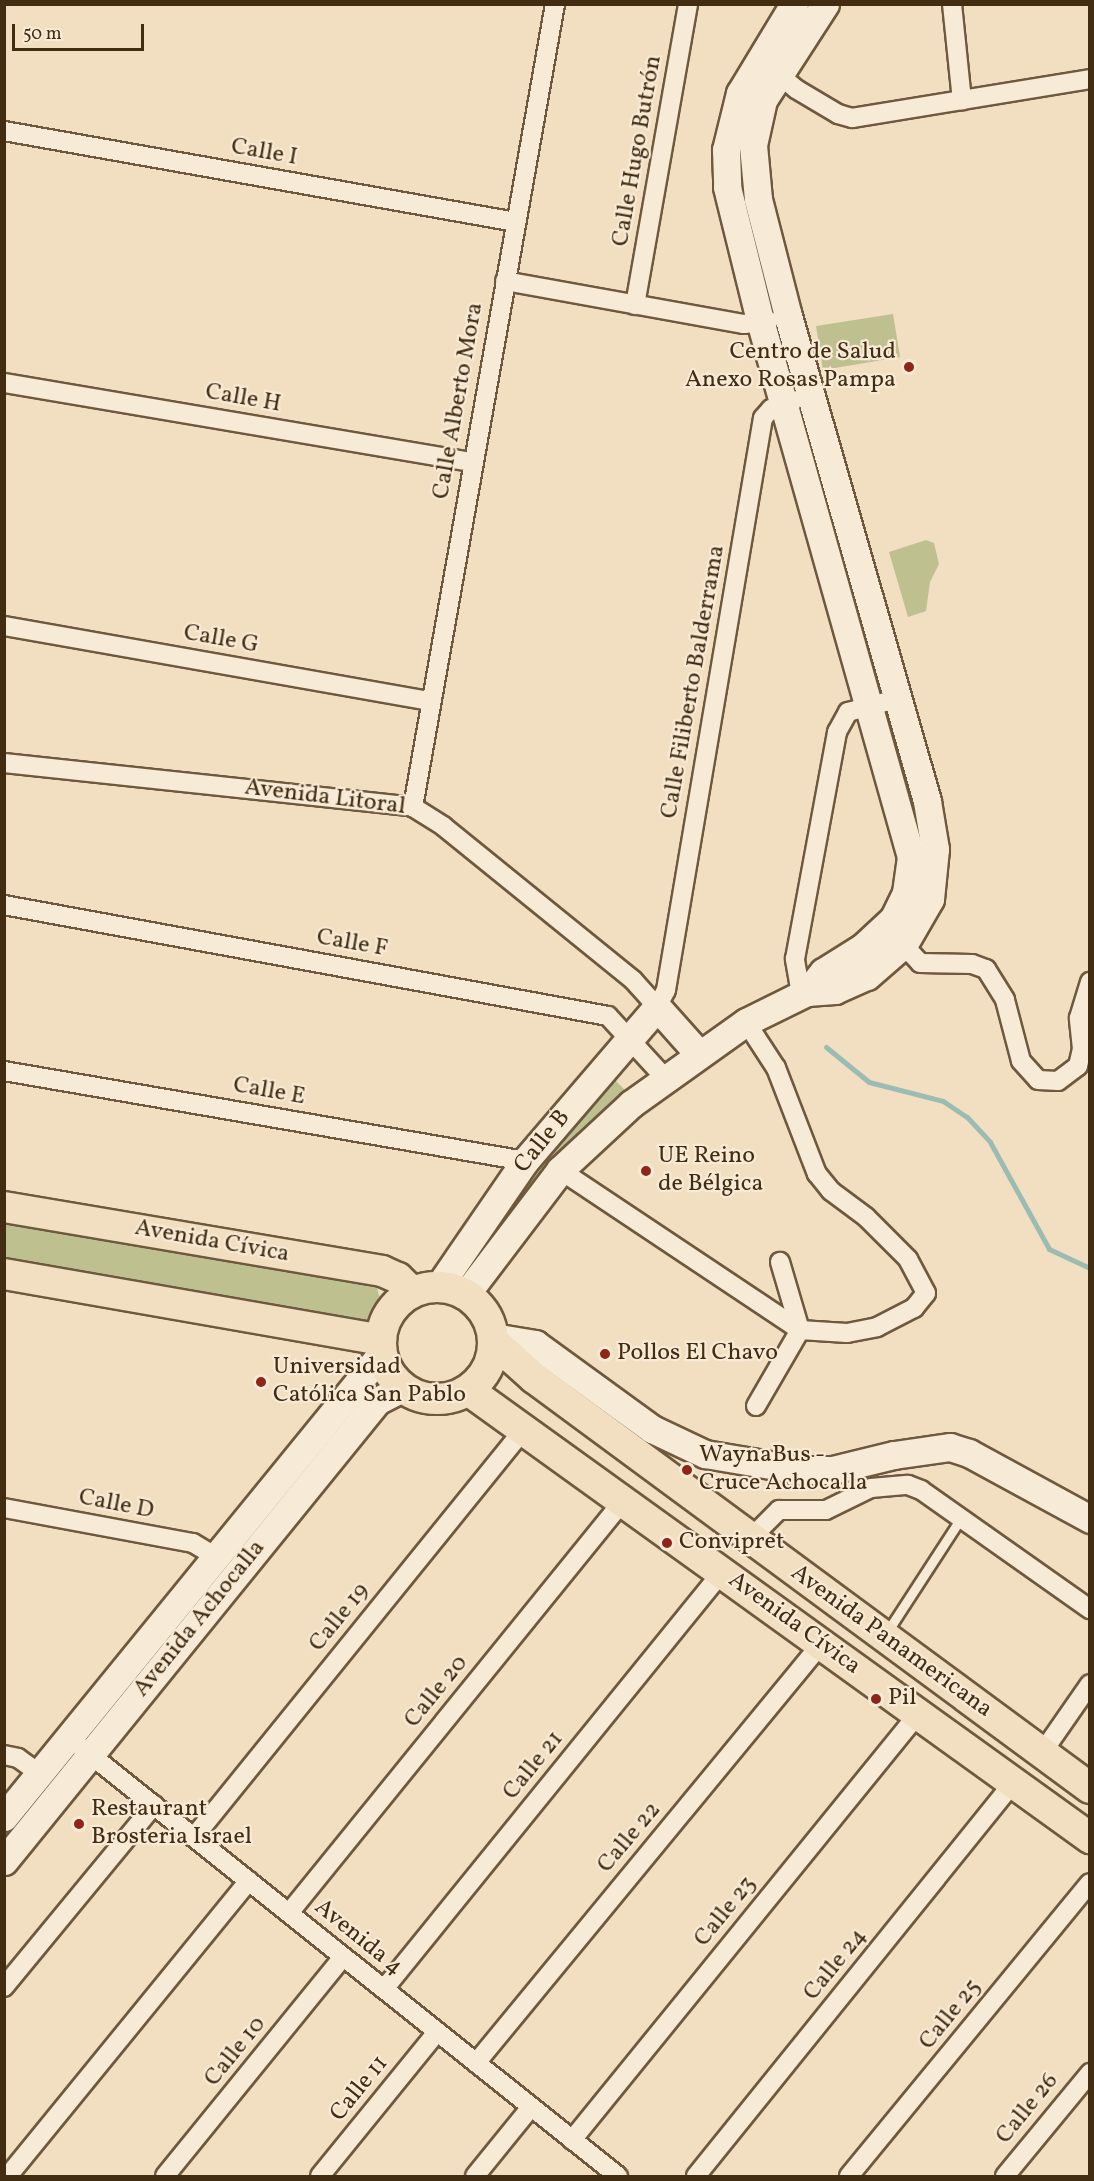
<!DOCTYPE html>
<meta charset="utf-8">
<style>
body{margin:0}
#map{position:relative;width:1094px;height:2181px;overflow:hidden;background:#f2dec0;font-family:Vollkorn,serif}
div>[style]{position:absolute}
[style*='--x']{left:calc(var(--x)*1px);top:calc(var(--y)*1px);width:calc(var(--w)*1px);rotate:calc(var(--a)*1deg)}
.green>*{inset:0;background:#bec090}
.stream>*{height:5px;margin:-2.5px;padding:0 2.5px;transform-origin:2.5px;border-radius:2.5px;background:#9bbcb3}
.roads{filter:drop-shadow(2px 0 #6e593e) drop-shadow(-2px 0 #6e593e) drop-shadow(0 2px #6e593e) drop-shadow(0 -2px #6e593e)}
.lane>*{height:9px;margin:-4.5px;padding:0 4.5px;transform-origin:4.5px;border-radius:4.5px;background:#f7ead6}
.street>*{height:18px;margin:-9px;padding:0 9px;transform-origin:9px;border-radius:9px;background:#f7ead6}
.secondary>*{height:27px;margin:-13.5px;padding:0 13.5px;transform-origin:13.5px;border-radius:13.5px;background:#f7ead6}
.primary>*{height:30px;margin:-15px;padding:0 15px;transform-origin:15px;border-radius:15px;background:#f2dec0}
.primary>.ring{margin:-15px;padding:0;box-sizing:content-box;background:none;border:30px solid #f2dec0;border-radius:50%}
.dots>*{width:16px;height:16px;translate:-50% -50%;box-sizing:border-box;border:3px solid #f7ead6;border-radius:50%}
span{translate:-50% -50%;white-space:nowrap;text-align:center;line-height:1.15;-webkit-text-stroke:4.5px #f7ead6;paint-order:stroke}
.street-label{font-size:24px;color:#422d12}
.poi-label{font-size:24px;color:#422d12}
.right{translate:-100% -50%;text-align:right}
.left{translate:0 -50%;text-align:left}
.frame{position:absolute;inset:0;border:6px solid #422d12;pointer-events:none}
.scale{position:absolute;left:12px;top:24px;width:132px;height:27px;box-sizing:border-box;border:3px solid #422d12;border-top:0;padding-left:8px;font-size:18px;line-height:21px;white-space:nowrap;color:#422d12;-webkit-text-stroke:4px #f7ead6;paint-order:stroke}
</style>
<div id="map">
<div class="green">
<div style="clip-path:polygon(893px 314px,900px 357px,823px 370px,816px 326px)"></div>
<div style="clip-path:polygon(926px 540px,934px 543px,939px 564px,930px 582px,926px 611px,908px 617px,889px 552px)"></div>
<div style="clip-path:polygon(613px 1078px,630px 1095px,584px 1128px,482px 1250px,478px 1247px)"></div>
<div style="clip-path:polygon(4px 1221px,377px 1288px,380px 1299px,372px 1319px,358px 1326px,5px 1263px)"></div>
</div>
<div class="stream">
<div style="--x:826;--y:1047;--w:55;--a:39.1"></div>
<div style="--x:869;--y:1082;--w:76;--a:14.4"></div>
<div style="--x:943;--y:1101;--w:29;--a:34"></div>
<div style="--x:967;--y:1117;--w:34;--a:47"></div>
<div style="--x:990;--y:1142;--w:122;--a:61.1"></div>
<div style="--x:1049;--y:1249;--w:45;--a:24.9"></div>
</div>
<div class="roads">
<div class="lane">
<div style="--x:887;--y:1632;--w:136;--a:-57"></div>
</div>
<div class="street">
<div style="--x:952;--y:4;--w:97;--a:84.1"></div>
<div style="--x:771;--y:68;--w:33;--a:40"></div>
<div style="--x:796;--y:89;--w:49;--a:30.8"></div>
<div style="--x:838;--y:114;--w:15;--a:16"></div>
<div style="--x:852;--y:118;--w:241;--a:-9.3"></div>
<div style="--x:4;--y:131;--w:520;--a:10.08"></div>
<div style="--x:505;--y:281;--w:243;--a:10.2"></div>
<div style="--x:744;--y:324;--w:25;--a:-7"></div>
<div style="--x:635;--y:305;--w:306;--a:-80"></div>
<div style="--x:4;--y:383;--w:476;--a:9.6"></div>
<div style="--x:4;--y:626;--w:433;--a:10"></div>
<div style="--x:4;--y:763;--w:411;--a:6.1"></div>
<div style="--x:413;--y:807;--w:36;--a:32"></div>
<div style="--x:443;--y:826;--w:245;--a:39"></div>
<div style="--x:633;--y:980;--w:36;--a:48"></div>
<div style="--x:657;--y:1007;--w:19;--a:-62"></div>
<div style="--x:666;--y:990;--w:580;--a:-80.38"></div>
<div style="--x:763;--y:418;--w:12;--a:-48"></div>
<div style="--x:771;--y:409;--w:25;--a:-21"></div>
<div style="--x:413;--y:807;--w:815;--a:-79.97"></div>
<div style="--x:4;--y:905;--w:614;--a:10.41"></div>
<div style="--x:608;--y:1016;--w:84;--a:47.4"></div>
<div style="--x:897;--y:938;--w:34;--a:47"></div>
<div style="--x:920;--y:963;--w:52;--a:1.1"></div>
<div style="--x:972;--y:964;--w:15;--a:20"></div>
<div style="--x:986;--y:969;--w:36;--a:58"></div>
<div style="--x:1005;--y:1000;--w:63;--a:75.3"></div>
<div style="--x:1021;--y:1061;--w:25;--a:48"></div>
<div style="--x:1038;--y:1080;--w:20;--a:3"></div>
<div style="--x:1058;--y:1081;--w:25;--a:-37"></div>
<div style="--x:1078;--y:1066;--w:17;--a:-77"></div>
<div style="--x:1082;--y:1049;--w:31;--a:-96"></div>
<div style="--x:1079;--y:1018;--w:38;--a:-73"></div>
<div style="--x:801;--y:994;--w:36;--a:-100"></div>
<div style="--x:795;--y:959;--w:231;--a:-79.5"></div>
<div style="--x:837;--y:732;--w:23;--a:-61"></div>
<div style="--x:848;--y:712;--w:54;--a:-15.1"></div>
<div style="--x:4;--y:1071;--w:529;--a:9.8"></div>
<div style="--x:560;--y:1170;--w:288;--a:33.7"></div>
<div style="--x:800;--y:1330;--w:47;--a:3.7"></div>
<div style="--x:847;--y:1333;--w:31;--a:-11"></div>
<div style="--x:877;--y:1327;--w:42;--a:-27.2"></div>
<div style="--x:914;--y:1308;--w:19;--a:-51"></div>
<div style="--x:926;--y:1293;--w:38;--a:-118"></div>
<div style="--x:908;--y:1259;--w:59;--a:-135"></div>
<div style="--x:866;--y:1217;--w:44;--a:-143.4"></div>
<div style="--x:831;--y:1191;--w:22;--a:-129"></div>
<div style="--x:817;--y:1174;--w:114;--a:-111.1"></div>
<div style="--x:776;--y:1068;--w:55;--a:-123.1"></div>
<div style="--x:756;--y:1406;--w:88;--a:-59.9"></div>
<div style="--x:800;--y:1330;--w:71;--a:-106.4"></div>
<div style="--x:4;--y:1508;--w:192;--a:10.5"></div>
<div style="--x:193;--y:1543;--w:26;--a:31"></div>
<div style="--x:751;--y:1538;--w:40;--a:-45"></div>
<div style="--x:779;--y:1510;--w:47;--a:0"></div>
<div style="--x:826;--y:1510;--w:50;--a:-26.1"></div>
<div style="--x:871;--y:1488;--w:37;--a:-5"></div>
<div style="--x:908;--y:1485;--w:14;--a:21"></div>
<div style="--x:921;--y:1490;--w:207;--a:35.2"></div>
<div style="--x:82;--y:1748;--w:686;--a:38.61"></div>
<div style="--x:1042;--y:1753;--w:84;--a:-55.2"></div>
<div style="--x:4;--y:1755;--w:14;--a:12"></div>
<div style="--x:18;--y:1758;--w:26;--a:36"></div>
<div style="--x:194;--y:1837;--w:525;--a:-51.03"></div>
<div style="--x:289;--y:1913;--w:530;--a:-50.97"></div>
<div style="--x:4;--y:1987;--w:236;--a:-50.5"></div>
<div style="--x:384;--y:1989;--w:537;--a:-50.97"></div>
<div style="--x:476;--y:2063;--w:543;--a:-50.53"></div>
<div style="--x:572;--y:2140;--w:549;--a:-50.92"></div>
<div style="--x:8;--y:2176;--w:381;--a:-50.8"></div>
<div style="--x:165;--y:2176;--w:282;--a:-50.9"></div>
<div style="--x:320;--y:2176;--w:186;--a:-50.9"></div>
<div style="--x:475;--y:2176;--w:89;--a:-50.9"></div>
<div style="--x:696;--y:2176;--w:505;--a:-51.11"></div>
<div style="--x:849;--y:2176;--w:379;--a:-50.6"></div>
<div style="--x:1005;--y:2176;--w:134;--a:-50.5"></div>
</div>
<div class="secondary">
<div style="--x:794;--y:4;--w:104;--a:121.2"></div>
<div style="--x:740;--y:93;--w:59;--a:103.8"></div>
<div style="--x:726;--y:150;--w:37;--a:88"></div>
<div style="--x:727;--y:187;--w:141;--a:76.1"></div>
<div style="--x:761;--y:324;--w:554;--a:74.28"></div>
<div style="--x:911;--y:857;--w:36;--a:98"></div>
<div style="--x:906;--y:893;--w:28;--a:116"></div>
<div style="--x:894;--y:918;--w:42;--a:136.9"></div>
<div style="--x:863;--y:947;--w:47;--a:148"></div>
<div style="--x:823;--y:972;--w:26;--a:129"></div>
<div style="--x:439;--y:1286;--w:152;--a:-55.5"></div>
<div style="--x:525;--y:1161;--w:203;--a:-49.4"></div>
<div style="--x:657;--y:1007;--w:62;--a:48.3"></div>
<div style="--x:466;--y:1294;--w:156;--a:-52.8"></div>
<div style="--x:560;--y:1170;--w:97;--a:-42.9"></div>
<div style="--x:631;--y:1104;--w:141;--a:-35.5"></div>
<div style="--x:746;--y:1022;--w:68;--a:-26.2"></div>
<div style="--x:807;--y:992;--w:28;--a:-4"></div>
<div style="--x:835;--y:990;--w:35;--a:-24"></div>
<div style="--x:867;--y:976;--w:49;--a:-40.9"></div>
<div style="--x:904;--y:944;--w:52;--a:-60"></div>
<div style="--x:930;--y:899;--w:50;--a:-84.3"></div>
<div style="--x:935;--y:849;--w:49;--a:-99.5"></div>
<div style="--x:927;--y:801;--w:505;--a:-105.99"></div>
<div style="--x:788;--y:316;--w:121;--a:-104.4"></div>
<div style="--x:758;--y:199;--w:54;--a:-95.3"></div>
<div style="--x:753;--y:145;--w:46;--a:-77.5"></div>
<div style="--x:763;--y:100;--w:114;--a:-57.1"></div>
<div style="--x:493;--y:1337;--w:43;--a:9.5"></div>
<div style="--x:535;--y:1344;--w:145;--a:36"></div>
<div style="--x:652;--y:1429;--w:59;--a:25.3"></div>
<div style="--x:705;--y:1454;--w:96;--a:9.6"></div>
<div style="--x:800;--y:1470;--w:32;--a:0"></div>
<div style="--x:832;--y:1470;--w:64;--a:-13.6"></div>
<div style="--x:894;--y:1455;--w:57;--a:-8.1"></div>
<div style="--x:950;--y:1447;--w:20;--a:18"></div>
<div style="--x:969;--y:1453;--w:138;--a:28.6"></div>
<div style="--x:4;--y:1817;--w:598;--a:-50.83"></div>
<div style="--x:4;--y:1861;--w:592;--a:-50.96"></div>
<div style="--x:377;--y:1401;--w:29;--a:-27"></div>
</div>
<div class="primary">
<div style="--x:4;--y:1207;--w:383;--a:9.6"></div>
<div style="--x:382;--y:1271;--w:17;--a:24"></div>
<div style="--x:398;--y:1278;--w:20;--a:45"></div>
<div style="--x:4;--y:1274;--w:383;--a:9.9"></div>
<div class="ring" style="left:381px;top:1287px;width:82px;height:82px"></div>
<div style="--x:494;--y:1342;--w:54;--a:42"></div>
<div style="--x:534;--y:1378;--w:691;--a:36.41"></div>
<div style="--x:468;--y:1390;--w:767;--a:35.76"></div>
</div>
</div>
<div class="dots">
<div style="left:909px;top:367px;background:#8f2418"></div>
<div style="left:646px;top:1171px;background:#8f2418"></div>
<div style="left:605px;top:1354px;background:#8f2418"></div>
<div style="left:261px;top:1382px;background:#8f2418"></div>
<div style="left:687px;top:1470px;background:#8f2418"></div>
<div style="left:667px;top:1543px;background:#8f2418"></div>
<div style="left:876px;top:1699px;background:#8f2418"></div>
<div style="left:79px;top:1824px;background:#8f2418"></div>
</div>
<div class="street-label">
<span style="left:638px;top:151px;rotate:-80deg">Calle Hugo Butrón</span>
<span style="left:264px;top:153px;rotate:10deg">Calle I</span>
<span style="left:243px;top:399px;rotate:10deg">Calle H</span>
<span style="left:459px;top:401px;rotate:-80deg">Calle Alberto Mora</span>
<span style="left:221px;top:640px;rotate:10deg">Calle G</span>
<span style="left:694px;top:682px;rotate:-80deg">Calle Filiberto Balderrama</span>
<span style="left:325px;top:798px;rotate:7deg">Avenida Litoral</span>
<span style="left:352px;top:944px;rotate:10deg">Calle F</span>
<span style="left:269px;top:1092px;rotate:10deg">Calle E</span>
<span style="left:543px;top:1142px;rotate:-51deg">Calle B</span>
<span style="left:212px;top:1242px;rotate:10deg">Avenida Cívica</span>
<span style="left:116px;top:1505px;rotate:11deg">Calle D</span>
<span style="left:340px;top:1618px;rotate:-51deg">Calle 19</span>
<span style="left:200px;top:1619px;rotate:-51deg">Avenida Achocalla</span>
<span style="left:794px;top:1624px;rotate:36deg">Avenida Cívica</span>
<span style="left:891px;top:1642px;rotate:36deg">Avenida Panamericana</span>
<span style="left:437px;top:1692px;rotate:-51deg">Calle 20</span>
<span style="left:534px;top:1766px;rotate:-51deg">Calle 21</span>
<span style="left:630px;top:1838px;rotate:-50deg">Calle 22</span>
<span style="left:726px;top:1912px;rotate:-51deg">Calle 23</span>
<span style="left:358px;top:1938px;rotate:39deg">Avenida 4</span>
<span style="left:836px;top:1965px;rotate:-51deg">Calle 24</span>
<span style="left:951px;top:2015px;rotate:-51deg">Calle 25</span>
<span style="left:236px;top:2052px;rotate:-51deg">Calle 10</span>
<span style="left:360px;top:2089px;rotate:-51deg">Calle 11</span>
<span style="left:1028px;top:2109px;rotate:-51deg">Calle 26</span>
</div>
<div class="poi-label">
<span class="right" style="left:896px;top:367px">Centro de Salud<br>Anexo Rosas Pampa</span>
<span class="left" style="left:658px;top:1171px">UE Reino<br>de Bélgica</span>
<span class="left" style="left:617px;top:1354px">Pollos El Chavo</span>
<span class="left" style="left:273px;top:1382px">Universidad<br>Católica San Pablo</span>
<span class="left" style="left:699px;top:1470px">WaynaBus -<br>Cruce Achocalla</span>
<span class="left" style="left:679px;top:1543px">Convipret</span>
<span class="left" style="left:888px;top:1699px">Pil</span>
<span class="left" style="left:91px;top:1824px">Restaurant<br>Brosteria Israel</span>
</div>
<div class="frame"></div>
<div class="scale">50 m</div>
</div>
